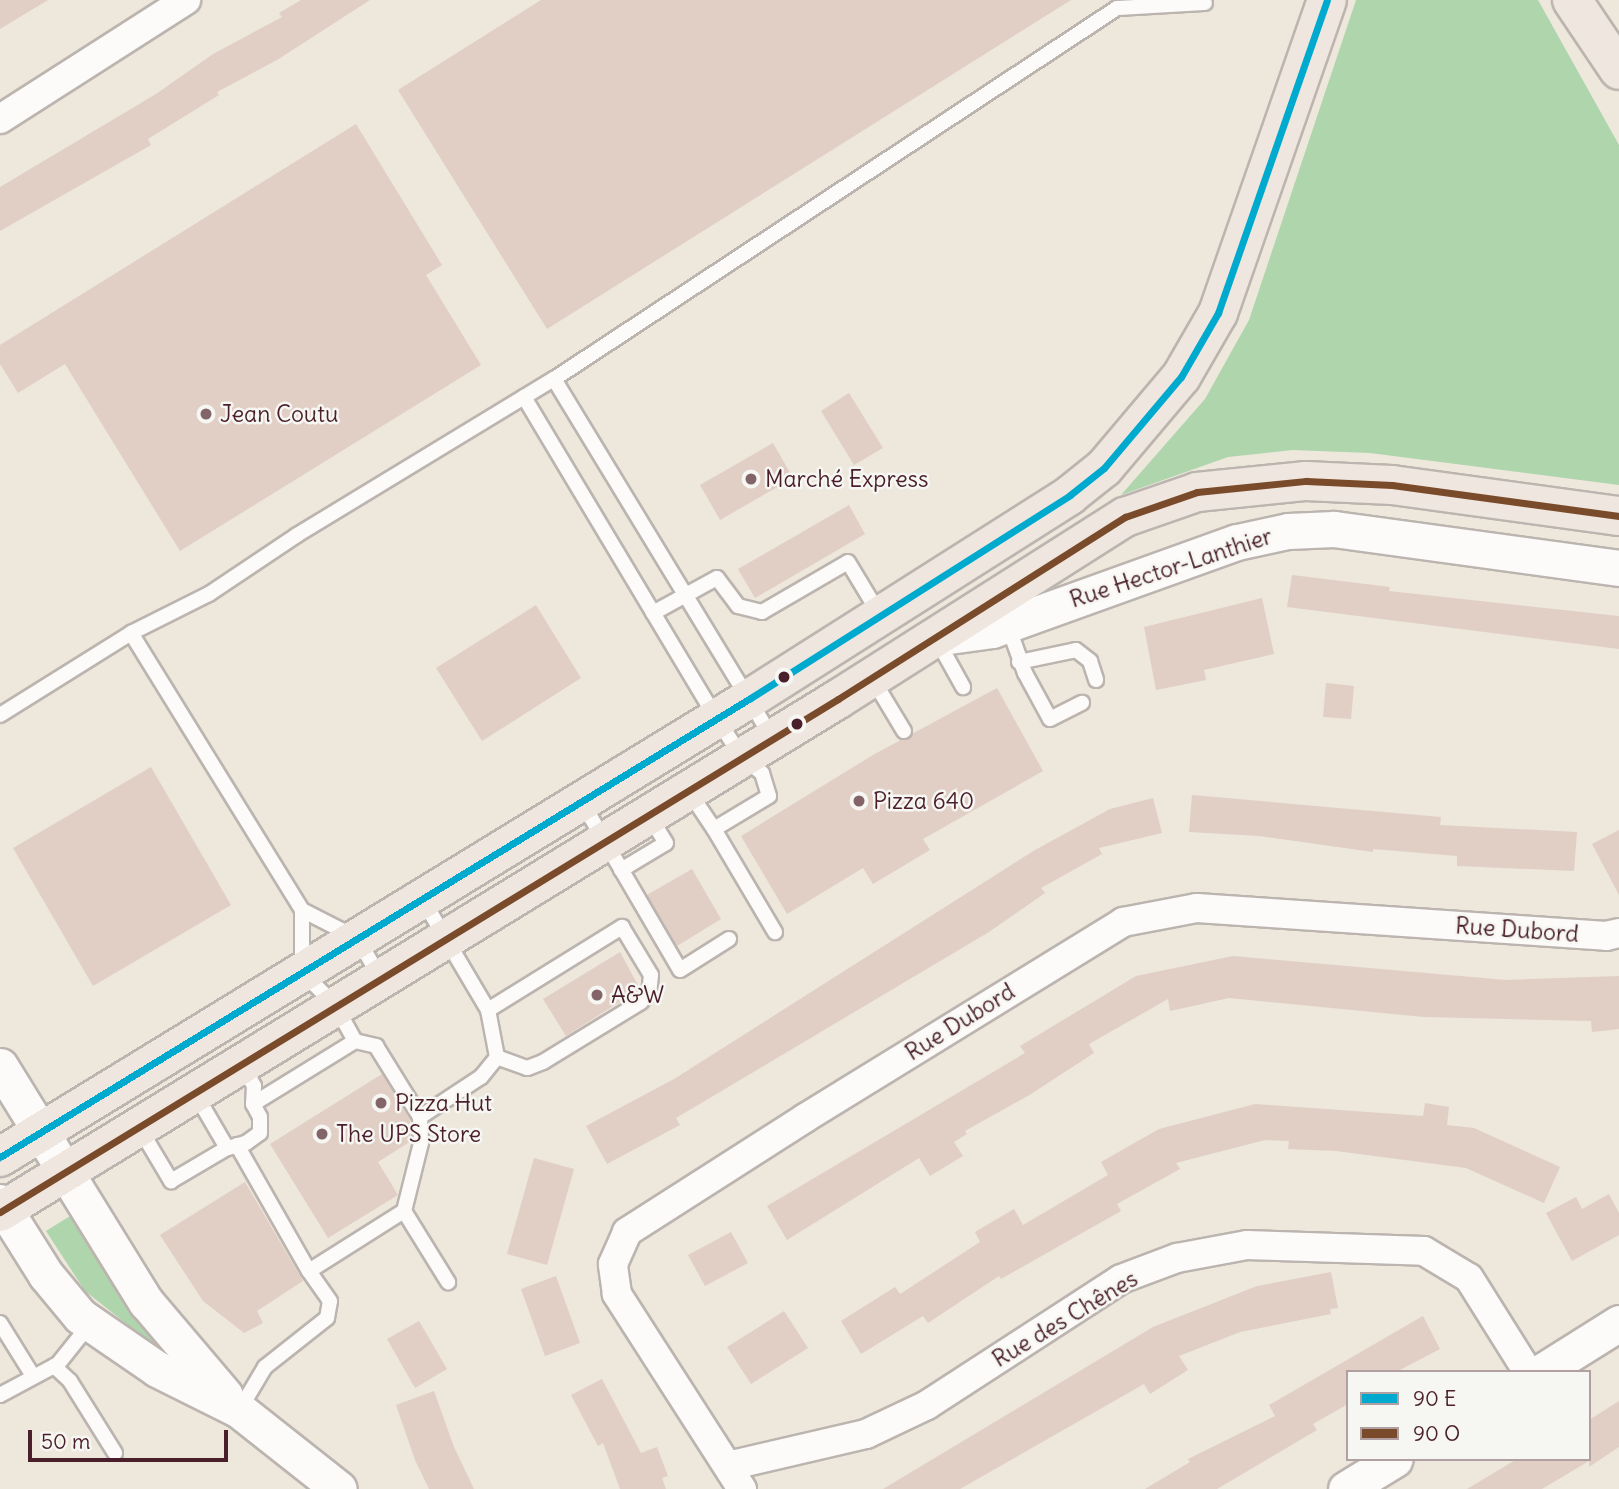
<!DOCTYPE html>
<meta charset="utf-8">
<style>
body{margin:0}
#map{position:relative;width:1619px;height:1489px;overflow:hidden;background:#ede7dc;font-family:Delius,sans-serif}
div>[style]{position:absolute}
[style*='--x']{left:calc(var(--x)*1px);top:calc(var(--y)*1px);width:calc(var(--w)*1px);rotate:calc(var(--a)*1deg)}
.green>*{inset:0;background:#aed5ac}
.building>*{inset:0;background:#e1cfc6}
.roads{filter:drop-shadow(2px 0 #bcb4af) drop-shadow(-2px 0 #bcb4af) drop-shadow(0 2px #bcb4af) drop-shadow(0 -2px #bcb4af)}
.service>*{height:14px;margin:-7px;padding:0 7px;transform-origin:7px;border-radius:7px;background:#fcfbfa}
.minor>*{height:28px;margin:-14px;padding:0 14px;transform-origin:14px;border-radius:14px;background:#fcfbfa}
.tertiary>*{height:35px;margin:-17.5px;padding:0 17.5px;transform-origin:17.5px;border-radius:17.5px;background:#fcfbfa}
.primary>*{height:38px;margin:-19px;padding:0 19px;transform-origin:19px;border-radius:19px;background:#efe6df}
.bus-1>*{height:7px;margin:-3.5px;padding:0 3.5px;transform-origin:3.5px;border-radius:3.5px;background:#00a9ce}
.bus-2>*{height:7px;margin:-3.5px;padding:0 3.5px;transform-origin:3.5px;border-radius:3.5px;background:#7a4b2a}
.dots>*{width:19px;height:19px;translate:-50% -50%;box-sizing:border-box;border:4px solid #f6f6f2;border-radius:50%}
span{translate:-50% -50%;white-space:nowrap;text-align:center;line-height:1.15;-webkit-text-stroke:5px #f6f6f2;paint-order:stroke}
.poi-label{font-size:23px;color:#4a1f2b}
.left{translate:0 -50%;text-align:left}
.street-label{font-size:23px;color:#4a1f2b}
.legend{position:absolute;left:1346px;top:1370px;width:245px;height:91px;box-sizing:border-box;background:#f6f6f2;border:2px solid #b1a0a2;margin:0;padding:9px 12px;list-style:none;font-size:21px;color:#4a1f2b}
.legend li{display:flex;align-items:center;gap:14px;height:35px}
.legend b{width:35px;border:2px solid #b1a0a2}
.scale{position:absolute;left:28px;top:1430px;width:200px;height:32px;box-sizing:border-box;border:4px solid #4a1f2b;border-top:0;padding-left:9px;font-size:21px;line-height:24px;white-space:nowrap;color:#4a1f2b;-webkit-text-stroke:5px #f6f6f2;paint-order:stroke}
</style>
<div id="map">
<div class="green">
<div style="clip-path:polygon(1356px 0,1538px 0,1619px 145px,1619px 485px,1370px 453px,1292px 450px,1228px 457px,1121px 495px,1205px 399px,1249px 320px)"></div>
<div style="clip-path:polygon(75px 1213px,156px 1338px,152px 1344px,85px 1291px,46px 1231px)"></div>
</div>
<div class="building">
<div style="clip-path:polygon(0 0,48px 0,0 29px)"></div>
<div style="clip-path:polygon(301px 0,370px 0,277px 60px,217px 92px,219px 95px,148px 139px,151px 145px,0 231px,0 187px,156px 94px,213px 54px,282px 17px,279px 13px)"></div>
<div style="clip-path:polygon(541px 0,1071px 0,547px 329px,398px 90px)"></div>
<div style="clip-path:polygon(356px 124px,442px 265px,426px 275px,481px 365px,180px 551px,65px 364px,18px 393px,0 364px,0 345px)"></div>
<div style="clip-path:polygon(849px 393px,883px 448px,854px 465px,821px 411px)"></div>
<div style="clip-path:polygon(773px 443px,793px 478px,720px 520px,700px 485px)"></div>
<div style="clip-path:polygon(849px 505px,865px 534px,755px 598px,738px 569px)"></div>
<div style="clip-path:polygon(1292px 575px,1390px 587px,1389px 591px,1619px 616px,1619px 649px,1287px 607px)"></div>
<div style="clip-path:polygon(1262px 598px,1274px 654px,1204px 670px,1206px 680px,1156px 690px,1144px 627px)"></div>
<div style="clip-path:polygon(536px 605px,581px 678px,482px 741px,436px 668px)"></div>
<div style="clip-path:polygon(1326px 683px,1354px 686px,1351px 719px,1323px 717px)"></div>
<div style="clip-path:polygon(997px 688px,1043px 771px,923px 839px,930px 850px,873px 884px,863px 868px,787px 914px,741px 836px,873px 755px)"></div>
<div style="clip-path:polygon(151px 767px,231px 905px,93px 986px,13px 848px)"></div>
<div style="clip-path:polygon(1192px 795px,1441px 817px,1440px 825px,1577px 832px,1574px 871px,1457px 866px,1457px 856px,1373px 849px,1373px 852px,1259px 836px,1189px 832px)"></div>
<div style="clip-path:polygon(1153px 798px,1162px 833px,1099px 848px,1102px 854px,1041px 888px,1045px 893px,989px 932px,676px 1118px,680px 1125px,607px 1164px,586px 1126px,674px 1079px,1035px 850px,1110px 809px)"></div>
<div style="clip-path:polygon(1619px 830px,1619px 895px,1592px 844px)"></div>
<div style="clip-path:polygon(692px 869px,721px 919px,677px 946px,647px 895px)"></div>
<div style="clip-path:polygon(620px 952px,640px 989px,566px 1036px,543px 999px)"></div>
<div style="clip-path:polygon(1233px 956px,1506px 980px,1619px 976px,1619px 1029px,1592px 1032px,1591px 1021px,1424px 1017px,1229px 998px,1170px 1011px,1168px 999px,1089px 1044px,1094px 1053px,1031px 1094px,965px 1131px,967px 1134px,954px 1142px,963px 1156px,930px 1176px,919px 1158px,787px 1240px,767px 1206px,1025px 1053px,1020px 1046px,1136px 976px)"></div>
<div style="clip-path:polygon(382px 1074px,410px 1120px,411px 1141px,378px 1162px,398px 1195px,328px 1238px,270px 1144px)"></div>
<div style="clip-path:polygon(1425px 1103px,1449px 1107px,1447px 1125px,1474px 1128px,1560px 1167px,1544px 1203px,1466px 1168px,1336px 1151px,1288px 1149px,1289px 1141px,1265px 1140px,1176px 1163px,1180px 1169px,1117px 1204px,1121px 1211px,1001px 1279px,999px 1276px,928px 1323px,923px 1316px,861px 1354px,841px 1321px,895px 1287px,900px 1294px,980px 1242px,975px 1232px,1014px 1209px,1023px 1225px,1108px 1175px,1101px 1162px,1159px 1129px,1255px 1104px,1423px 1116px)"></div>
<div style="clip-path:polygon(534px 1158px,574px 1169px,547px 1265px,507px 1254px)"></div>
<div style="clip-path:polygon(245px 1182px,303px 1281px,257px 1311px,263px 1323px,244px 1333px,203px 1301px,160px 1235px)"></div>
<div style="clip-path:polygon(1609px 1194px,1619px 1213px,1619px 1235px,1572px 1261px,1546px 1213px,1576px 1197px,1582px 1209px)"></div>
<div style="clip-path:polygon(731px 1232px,748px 1263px,705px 1286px,688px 1255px)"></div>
<div style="clip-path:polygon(1331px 1272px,1338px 1308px,1330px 1309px,1331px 1314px,1240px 1332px,1179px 1356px,1188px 1370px,1150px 1394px,1144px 1384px,960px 1489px,883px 1489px,1153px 1327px,1257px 1286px)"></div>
<div style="clip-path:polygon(556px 1276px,580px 1343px,545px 1356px,521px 1289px)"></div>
<div style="clip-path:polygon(784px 1311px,808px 1348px,751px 1384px,727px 1347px)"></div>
<div style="clip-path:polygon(1423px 1316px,1440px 1349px,1396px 1372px,1348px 1372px,1348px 1404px,1313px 1424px,1317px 1430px,1217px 1489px,1145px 1489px,1190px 1462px,1188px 1459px,1275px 1416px,1269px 1405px)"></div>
<div style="clip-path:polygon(419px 1321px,447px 1369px,415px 1388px,387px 1339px)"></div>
<div style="clip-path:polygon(602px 1379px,641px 1453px,657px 1447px,668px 1476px,662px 1478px,666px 1489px,620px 1489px,603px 1443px,598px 1446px,571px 1395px)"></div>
<div style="clip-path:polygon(434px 1391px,454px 1447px,474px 1489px,429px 1489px,415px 1460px,396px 1405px)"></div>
<div style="clip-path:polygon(1619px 1401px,1619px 1447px,1589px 1467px,1589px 1461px,1542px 1489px,1467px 1489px,1517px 1459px,1589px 1459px,1589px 1420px)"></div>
</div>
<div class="roads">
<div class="service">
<div style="--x:554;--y:379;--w:420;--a:58.7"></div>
<div style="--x:524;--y:397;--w:375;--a:59.1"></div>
<div style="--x:717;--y:719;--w:45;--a:56.7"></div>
<div style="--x:742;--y:757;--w:26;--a:39"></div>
<div style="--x:762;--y:773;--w:24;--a:73"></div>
<div style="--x:769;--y:796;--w:64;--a:149"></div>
<div style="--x:714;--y:829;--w:45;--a:-124"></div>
<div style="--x:653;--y:613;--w:73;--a:-28.7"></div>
<div style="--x:717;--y:578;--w:35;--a:53"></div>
<div style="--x:738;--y:606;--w:25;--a:14"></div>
<div style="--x:762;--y:612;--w:99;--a:-30.2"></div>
<div style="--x:848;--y:562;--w:62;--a:58.9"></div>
<div style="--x:1008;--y:626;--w:50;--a:70.1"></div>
<div style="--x:1025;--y:673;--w:52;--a:61.5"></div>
<div style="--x:1050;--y:719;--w:36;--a:-27"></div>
<div style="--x:131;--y:633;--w:326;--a:58.3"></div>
<div style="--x:302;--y:910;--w:62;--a:90"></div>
<div style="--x:302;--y:972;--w:47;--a:45"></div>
<div style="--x:335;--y:1005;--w:41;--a:60.9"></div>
<div style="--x:355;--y:1041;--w:22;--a:13"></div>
<div style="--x:376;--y:1046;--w:84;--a:58.2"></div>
<div style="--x:420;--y:1117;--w:73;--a:-33.3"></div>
<div style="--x:481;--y:1077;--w:26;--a:-51"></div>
<div style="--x:497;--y:1057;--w:48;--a:-100.8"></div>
<div style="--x:488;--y:1010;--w:128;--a:-120.6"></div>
<div style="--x:937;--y:640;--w:54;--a:61"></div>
<div style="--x:1019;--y:662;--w:58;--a:-11.9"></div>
<div style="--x:1076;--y:650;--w:18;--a:38"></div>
<div style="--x:1090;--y:661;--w:20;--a:72"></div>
<div style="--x:872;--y:678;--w:62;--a:58.9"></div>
<div style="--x:0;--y:715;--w:155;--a:-32"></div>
<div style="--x:131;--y:633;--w:87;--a:-26.6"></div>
<div style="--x:209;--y:594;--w:106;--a:-33.8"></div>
<div style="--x:297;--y:535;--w:301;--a:-31.3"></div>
<div style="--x:554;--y:379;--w:674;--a:-33.38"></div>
<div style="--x:1117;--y:8;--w:88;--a:-3.3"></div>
<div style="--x:583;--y:804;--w:192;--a:59.7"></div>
<div style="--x:680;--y:970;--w:58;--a:-32.3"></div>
<div style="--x:714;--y:829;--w:120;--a:59.4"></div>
<div style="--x:621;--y:870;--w:52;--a:-31"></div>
<div style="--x:666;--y:843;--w:31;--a:-122"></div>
<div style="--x:302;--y:910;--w:62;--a:27"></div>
<div style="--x:357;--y:938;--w:45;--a:59.5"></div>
<div style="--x:488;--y:1010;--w:158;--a:-31.8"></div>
<div style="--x:622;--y:927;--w:56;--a:58.9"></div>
<div style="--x:651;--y:975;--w:18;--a:96"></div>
<div style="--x:649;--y:993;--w:12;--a:132"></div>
<div style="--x:641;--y:1002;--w:115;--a:148.5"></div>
<div style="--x:543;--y:1062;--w:17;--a:159"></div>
<div style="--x:527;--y:1068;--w:32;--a:-160"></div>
<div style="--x:243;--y:1066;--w:23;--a:61"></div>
<div style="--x:254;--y:1086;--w:18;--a:93"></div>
<div style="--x:140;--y:1129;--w:61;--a:59.2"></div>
<div style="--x:171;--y:1181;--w:65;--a:-30.5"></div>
<div style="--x:227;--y:1148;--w:61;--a:-120.3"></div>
<div style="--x:237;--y:1145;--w:145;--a:60.3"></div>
<div style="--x:309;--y:1271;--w:112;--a:-32.3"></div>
<div style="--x:404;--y:1211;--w:70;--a:-76"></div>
<div style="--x:421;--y:1143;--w:26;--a:-92"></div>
<div style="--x:228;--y:1148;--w:19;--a:-16"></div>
<div style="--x:246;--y:1143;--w:17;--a:-36"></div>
<div style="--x:260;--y:1133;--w:16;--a:-90"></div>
<div style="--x:260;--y:1117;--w:15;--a:-118"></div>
<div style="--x:253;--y:1104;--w:120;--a:-31.7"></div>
<div style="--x:404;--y:1211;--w:84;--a:58.2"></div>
<div style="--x:0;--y:1323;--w:62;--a:58.1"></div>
<div style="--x:54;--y:1366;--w:22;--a:43"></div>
<div style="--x:70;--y:1381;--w:85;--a:58"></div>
<div style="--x:0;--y:1395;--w:66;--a:-28.1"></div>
<div style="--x:58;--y:1364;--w:51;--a:-51.3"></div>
<div style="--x:240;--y:1409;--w:49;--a:-59.2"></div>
<div style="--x:265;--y:1367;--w:79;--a:-38.3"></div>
<div style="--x:327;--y:1318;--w:17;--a:-80"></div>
<div style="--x:330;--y:1301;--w:37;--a:-125"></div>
</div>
<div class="minor">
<div style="--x:0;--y:119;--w:221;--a:-32.6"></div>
<div style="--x:728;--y:1466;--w:142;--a:-13.1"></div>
<div style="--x:866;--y:1434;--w:68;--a:-25.4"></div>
<div style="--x:927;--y:1405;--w:231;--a:-33"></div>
<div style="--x:1121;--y:1279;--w:60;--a:-20.6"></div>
<div style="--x:1177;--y:1258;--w:71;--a:-10.5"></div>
<div style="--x:1247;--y:1245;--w:177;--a:1.9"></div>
<div style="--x:1424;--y:1251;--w:52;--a:31"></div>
<div style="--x:1469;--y:1278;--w:111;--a:57.9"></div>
<div style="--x:742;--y:1489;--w:232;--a:-122.7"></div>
<div style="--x:617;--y:1294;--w:30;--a:-98"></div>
<div style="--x:613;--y:1264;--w:35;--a:-66"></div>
<div style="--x:627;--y:1232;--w:211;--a:-32.6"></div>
<div style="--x:805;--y:1118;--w:374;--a:-31.6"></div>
<div style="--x:1123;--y:922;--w:75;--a:-10.7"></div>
<div style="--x:1197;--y:908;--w:410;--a:3.9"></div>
<div style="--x:1606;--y:936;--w:13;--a:-13"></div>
</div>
<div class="tertiary">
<div style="--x:935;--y:638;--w:58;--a:-8"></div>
<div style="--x:992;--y:630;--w:260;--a:-19.8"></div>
<div style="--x:1237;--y:542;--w:52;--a:-12.2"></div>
<div style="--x:1288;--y:531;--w:46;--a:-2.5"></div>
<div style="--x:1334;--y:529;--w:288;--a:7.8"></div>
<div style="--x:0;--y:1066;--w:278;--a:58.3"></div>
<div style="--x:146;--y:1302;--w:122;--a:49.7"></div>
<div style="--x:0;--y:1202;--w:86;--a:57.8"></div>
<div style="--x:46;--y:1275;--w:53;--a:50.3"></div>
<div style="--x:80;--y:1316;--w:93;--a:34.5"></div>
<div style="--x:157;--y:1369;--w:92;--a:26.6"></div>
<div style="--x:239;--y:1410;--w:127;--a:38.3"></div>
<div style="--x:1541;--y:1372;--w:92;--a:-32.1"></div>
<div style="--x:1346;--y:1489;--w:57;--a:-31.5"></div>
</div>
<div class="primary">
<div style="--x:1572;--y:0;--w:84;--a:56.1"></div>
<div style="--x:0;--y:1157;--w:878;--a:-31.45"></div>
<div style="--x:749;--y:699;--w:380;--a:-32.4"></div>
<div style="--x:1070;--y:495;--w:43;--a:-38.5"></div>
<div style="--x:1104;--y:468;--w:119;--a:-49.8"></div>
<div style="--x:1181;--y:377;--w:74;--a:-60"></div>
<div style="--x:1218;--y:313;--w:331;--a:-70.8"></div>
<div style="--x:0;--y:1212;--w:983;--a:-31.47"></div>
<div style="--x:838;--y:699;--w:340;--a:-32.4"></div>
<div style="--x:1125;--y:517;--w:76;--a:-19.1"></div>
<div style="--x:1197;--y:492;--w:110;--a:-5.8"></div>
<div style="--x:1306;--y:481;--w:86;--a:2.7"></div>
<div style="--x:1392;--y:485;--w:229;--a:7.8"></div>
</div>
</div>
<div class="bus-1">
<div style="--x:0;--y:1157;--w:878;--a:-31.45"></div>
<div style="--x:749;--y:699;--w:380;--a:-32.4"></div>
<div style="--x:1070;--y:495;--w:43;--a:-38.5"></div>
<div style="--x:1104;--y:468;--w:119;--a:-49.8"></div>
<div style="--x:1181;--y:377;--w:74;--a:-60"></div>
<div style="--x:1218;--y:313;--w:331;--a:-70.8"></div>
</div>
<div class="bus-2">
<div style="--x:0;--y:1212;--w:983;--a:-31.47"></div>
<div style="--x:838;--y:699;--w:340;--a:-32.4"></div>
<div style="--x:1125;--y:517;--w:76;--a:-19.1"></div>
<div style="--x:1197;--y:492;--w:110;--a:-5.8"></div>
<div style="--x:1306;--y:481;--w:86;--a:2.7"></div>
<div style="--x:1392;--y:485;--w:229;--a:7.8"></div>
</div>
<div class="dots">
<div style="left:206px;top:414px;background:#836569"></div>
<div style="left:751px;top:479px;background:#836569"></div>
<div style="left:784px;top:677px;background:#4a1f2b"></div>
<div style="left:797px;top:724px;background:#4a1f2b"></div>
<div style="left:859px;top:801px;background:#836569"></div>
<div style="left:597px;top:995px;background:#836569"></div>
<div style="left:381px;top:1103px;background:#836569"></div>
<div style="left:322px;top:1134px;background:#836569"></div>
</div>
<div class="poi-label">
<span class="left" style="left:220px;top:414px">Jean Coutu</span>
<span class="left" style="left:765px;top:479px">Marché Express</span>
<span class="left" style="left:873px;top:801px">Pizza 640</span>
<span class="left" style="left:611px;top:995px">A&amp;W</span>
<span class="left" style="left:395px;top:1103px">Pizza Hut</span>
<span class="left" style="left:336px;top:1134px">The UPS Store</span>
</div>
<div class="street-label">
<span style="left:1171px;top:568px;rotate:-18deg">Rue Hector-Lanthier</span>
<span style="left:1517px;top:930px;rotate:4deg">Rue Dubord</span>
<span style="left:960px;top:1022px;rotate:-32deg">Rue Dubord</span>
<span style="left:1065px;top:1319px;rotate:-31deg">Rue des Chênes</span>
</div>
<ul class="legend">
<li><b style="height:9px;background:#00a9ce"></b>90 E</li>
<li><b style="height:9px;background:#7a4b2a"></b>90 O</li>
</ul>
<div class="scale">50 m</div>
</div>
